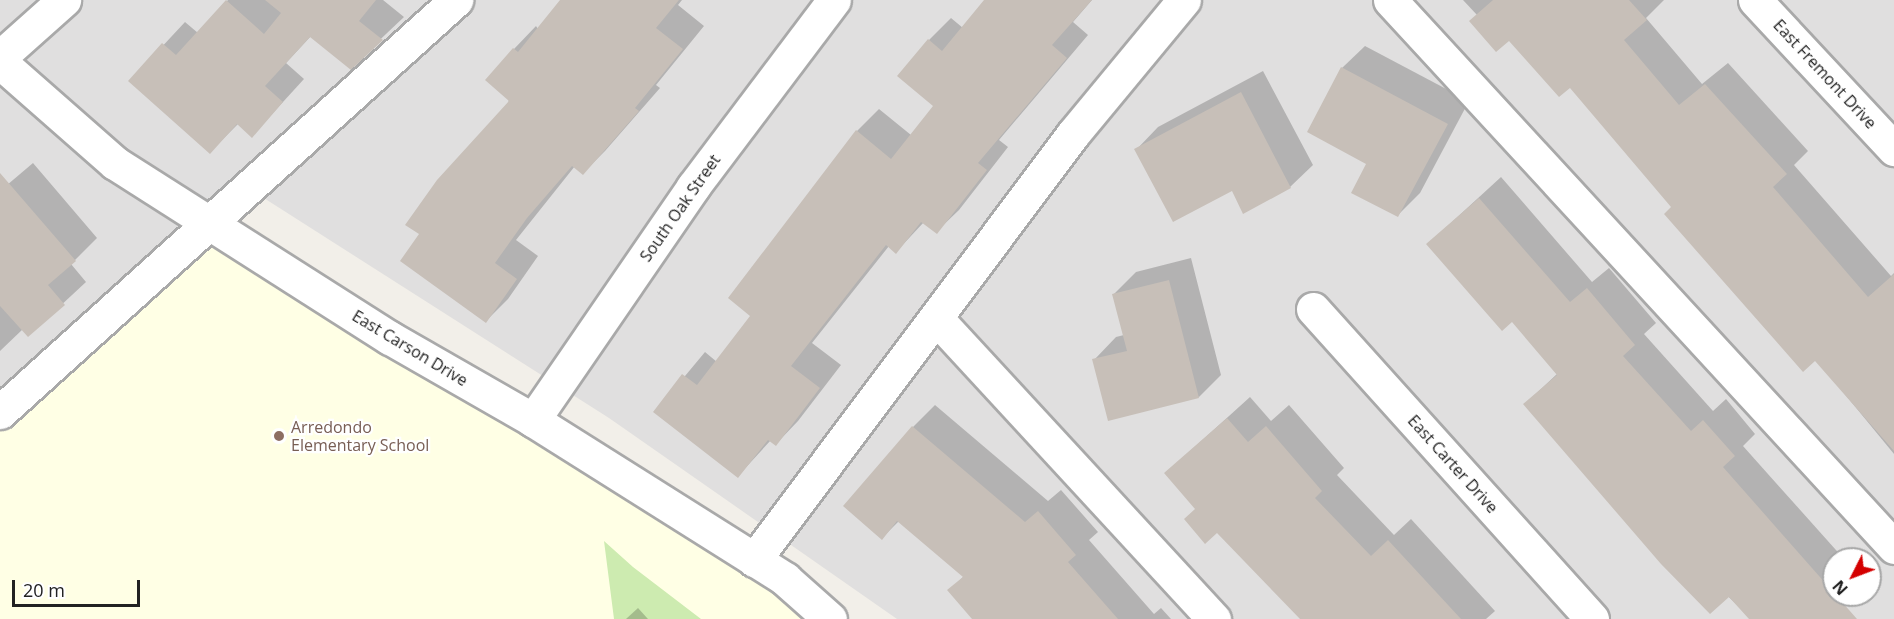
<!DOCTYPE html>
<style>
body{margin:0}
#map{position:relative;width:1894px;height:619px;overflow:hidden;background:#f2efe9;font-family:"Open Sans",sans-serif}
div>[style]{position:absolute}
[style*='--x']{left:calc(var(--x)*1px);top:calc(var(--y)*1px);width:calc(var(--w)*1px);rotate:calc(var(--a)*1deg)}
.residential>*{inset:0;background:#e0dfdf}
.education>*{inset:0;background:#ffffe5}
.grass>*{inset:0;background:#cdebb0}
.shadow>*{inset:0;background:#0003}
.building>*{inset:0;background:#c7bfb8}
.roads{filter:drop-shadow(2px 0 #a9a9a9) drop-shadow(-2px 0 #a9a9a9) drop-shadow(0 2px #a9a9a9) drop-shadow(0 -2px #a9a9a9)}
.minor>*{height:33px;margin:-16.5px;padding:0 16.5px;transform-origin:16.5px;border-radius:16.5px;background:#fff}
.dots>*{width:16px;height:16px;translate:-50% -50%;box-sizing:border-box;border:3px solid #fff;border-radius:50%}
span{translate:-50% -50%;white-space:nowrap;text-align:center;line-height:1.15;-webkit-text-stroke:4.5px #fff;paint-order:stroke}
.street-label{font-size:16px;color:#222}
.education-label{font-size:16px;color:#785e54}
.left{translate:0 -50%;text-align:left}
.north{position:absolute;left:1822px;top:547px;width:60px;height:60px;box-sizing:border-box;background:#fff;border:2px solid #a7a7a7;border-radius:50%;rotate:228deg;font-size:16px;font-weight:700;line-height:24px;text-align:center;color:#222}
.north::after{content:'';display:block;margin:auto;width:21px;height:27px;background:#d40000;clip-path:polygon(50% 0,100% 100%,50% 72%,0 100%)}
.scale{position:absolute;left:12px;top:580px;width:128px;height:27px;box-sizing:border-box;border:3px solid #222;border-top:0;padding-left:8px;font-size:18px;line-height:21px;white-space:nowrap;color:#222;-webkit-text-stroke:4px #fff;paint-order:stroke}
</style>
<div id="map">
<div class="residential">
<div style="clip-path:polygon(evenodd,0 0,1894px 0,1894px 619px,897px 619px,609px 418px,248px 188px,0 408px,0 0,1834px 559px,1870px 559px,1870px 595px,1834px 595px,1834px 559px)"></div>
</div>
<div class="education">
<div style="clip-path:polygon(210px 222px,830px 619px,0 619px,0 412px)"></div>
</div>
<div class="grass">
<div style="clip-path:polygon(604px 541px,633px 567px,701px 619px,614px 619px)"></div>
</div>
<div class="shadow">
<div style="clip-path:polygon(228px 0,383px 0,404px 17px,350px 68px,311px 36px,286px 63px,304px 79px,252px 136px,238px 124px,210px 152px,130px 81px,185px 22px,198px 33px)"></div>
<div style="clip-path:polygon(562px 0,682px 0,678px 5px,704px 26px,656px 85px,660px 88px,605px 151px,583px 173px,575px 166px,516px 240px,538px 256px,508px 299px,486px 321px,514px 49px,536px 26px,538px 29px)"></div>
<div style="clip-path:polygon(986px 0,1092px 0,1073px 22px,1088px 35px,999px 140px,1008px 147px,959px 210px,936px 232px,924px 222px,896px 252px,889px 246px,812px 343px,841px 365px,798px 421px,776px 444px,771px 440px,738px 476px,655px 412px,705px 352px,717px 362px,752px 315px,857px 131px,879px 109px,911px 135px,935px 106px,929px 40px,951px 18px,963px 28px)"></div>
<div style="clip-path:polygon(1463px 0,1664px 0,1646px 18px,1702px 84px,1728px 63px,1808px 151px,1794px 165px,1891px 276px,1894px 273px,1894px 454px,1816px 359px,1673px 207px,1570px 85px,1477px 15px)"></div>
<div style="clip-path:polygon(1365px 46px,1469px 101px,1420px 193px,1398px 215px,1368px 163px,1342px 68px)"></div>
<div style="clip-path:polygon(1263px 71px,1313px 165px,1290px 187px,1244px 211px,1232px 189px,1136px 150px,1158px 127px)"></div>
<div style="clip-path:polygon(33px 163px,97px 238px,71px 264px,86px 282px,29px 335px,23px 329px,0 351px,0 191px)"></div>
<div style="clip-path:polygon(1501px 177px,1592px 282px,1609px 268px,1656px 323px,1644px 334px,1713px 411px,1726px 399px,1755px 434px,1743px 446px,1844px 559px,1834px 559px,1834px 595px,1855px 595px,1829px 619px,1752px 619px,1525px 404px,1557px 374px,1512px 320px,1428px 244px)"></div>
<div style="clip-path:polygon(1191px 258px,1221px 375px,1199px 397px,1094px 360px,1116px 337px,1124px 335px,1114px 294px,1136px 272px)"></div>
<div style="clip-path:polygon(1250px 397px,1271px 421px,1289px 405px,1344px 468px,1337px 475px,1394px 535px,1411px 519px,1495px 611px,1486px 619px,1301px 619px,1166px 473px)"></div>
<div style="clip-path:polygon(935px 405px,1048px 501px,1061px 490px,1098px 532px,1089px 540px,1154px 614px,1161px 608px,1171px 619px,974px 619px,949px 591px,964px 576px,899px 521px,882px 538px,913px 427px)"></div>
<div style="clip-path:polygon(638px 608px,648px 619px,626px 619px)"></div>
</div>
<div class="building">
<div style="clip-path:polygon(226px 0,264px 34px,281px 13px,265px 0,376px 0,359px 21px,383px 40px,351px 70px,310px 37px,265px 86px,283px 102px,252px 138px,237px 124px,210px 154px,128px 81px,162px 43px,176px 55px)"></div>
<div style="clip-path:polygon(560px 0,679px 0,656px 28px,683px 49px,635px 108px,639px 111px,583px 175px,572px 166px,527px 218px,495px 263px,517px 279px,486px 323px,400px 261px,419px 234px,405px 225px,437px 180px,509px 101px,485px 80px,513px 48px,518px 52px)"></div>
<div style="clip-path:polygon(984px 0,1092px 0,1052px 45px,1067px 58px,978px 163px,987px 170px,937px 234px,921px 222px,896px 254px,886px 245px,791px 366px,820px 388px,776px 446px,768px 440px,738px 478px,653px 412px,682px 374px,697px 385px,750px 316px,728px 298px,856px 130px,891px 159px,933px 106px,897px 76px,928px 39px,942px 51px)"></div>
<div style="clip-path:polygon(1493px 0,1629px 0,1647px 20px,1624px 40px,1679px 105px,1705px 84px,1787px 174px,1773px 187px,1868px 297px,1894px 274px,1894px 451px,1815px 361px,1803px 372px,1664px 214px,1671px 207px,1570px 88px,1559px 97px,1509px 41px,1496px 52px,1469px 21px)"></div>
<div style="clip-path:polygon(1341px 67px,1448px 124px,1398px 217px,1351px 193px,1366px 164px,1307px 132px)"></div>
<div style="clip-path:polygon(1241px 92px,1291px 188px,1243px 214px,1232px 191px,1173px 222px,1134px 149px)"></div>
<div style="clip-path:polygon(0 173px,76px 261px,48px 285px,65px 305px,28px 337px,0 306px)"></div>
<div style="clip-path:polygon(1479px 198px,1570px 302px,1587px 288px,1635px 345px,1623px 356px,1691px 431px,1703px 420px,1735px 456px,1723px 467px,1857px 619px,1749px 619px,1729px 597px,1710px 614px,1661px 564px,1523px 404px,1557px 375px,1512px 322px,1502px 331px,1426px 244px)"></div>
<div style="clip-path:polygon(1169px 280px,1199px 398px,1108px 421px,1092px 359px,1127px 351px,1112px 294px)"></div>
<div style="clip-path:polygon(1227px 418px,1248px 442px,1266px 426px,1322px 491px,1315px 498px,1371px 556px,1388px 540px,1461px 619px,1300px 619px,1217px 533px,1205px 544px,1184px 519px,1195px 509px,1164px 473px)"></div>
<div style="clip-path:polygon(912px 426px,1025px 522px,1038px 511px,1076px 555px,1068px 562px,1118px 619px,972px 619px,947px 590px,963px 577px,897px 521px,882px 540px,843px 506px)"></div>
</div>
<div class="roads">
<div class="minor">
<div style="--x:1390;--y:0;--w:744;--a:47.34"></div>
<div style="--x:1755;--y:0;--w:204;--a:47"></div>
<div style="--x:0;--y:57;--w:86;--a:-41.7"></div>
<div style="--x:0;--y:62;--w:153;--a:41.3"></div>
<div style="--x:115;--y:163;--w:326;--a:32.5"></div>
<div style="--x:390;--y:338;--w:165;--a:29.8"></div>
<div style="--x:533;--y:420;--w:298;--a:32.2"></div>
<div style="--x:785;--y:579;--w:60;--a:41.6"></div>
<div style="--x:1313;--y:309;--w:417;--a:48"></div>
<div style="--x:936;--y:318;--w:410;--a:47.3"></div>
<div style="--x:0;--y:412;--w:615;--a:-42.1"></div>
<div style="--x:533;--y:420;--w:283;--a:-55.5"></div>
<div style="--x:693;--y:187;--w:234;--a:-53"></div>
<div style="--x:754;--y:560;--w:532;--a:-53.17"></div>
<div style="--x:1073;--y:134;--w:174;--a:-50.4"></div>
</div>
</div>
<div class="dots">
<div style="left:279px;top:436px;background:#8d6e63"></div>
</div>
<div class="street-label">
<span style="left:1825px;top:74px;rotate:47deg">East Fremont Drive</span>
<span style="left:680px;top:208px;rotate:-55deg">South Oak Street</span>
<span style="left:410px;top:348px;rotate:31deg">East Carson Drive</span>
<span style="left:1453px;top:464px;rotate:48deg">East Carter Drive</span>
</div>
<div class="education-label">
<span class="left" style="left:291px;top:436px">Arredondo<br>Elementary School</span>
</div>
<div class="north">N</div>
<div class="scale">20 m</div>
</div>
